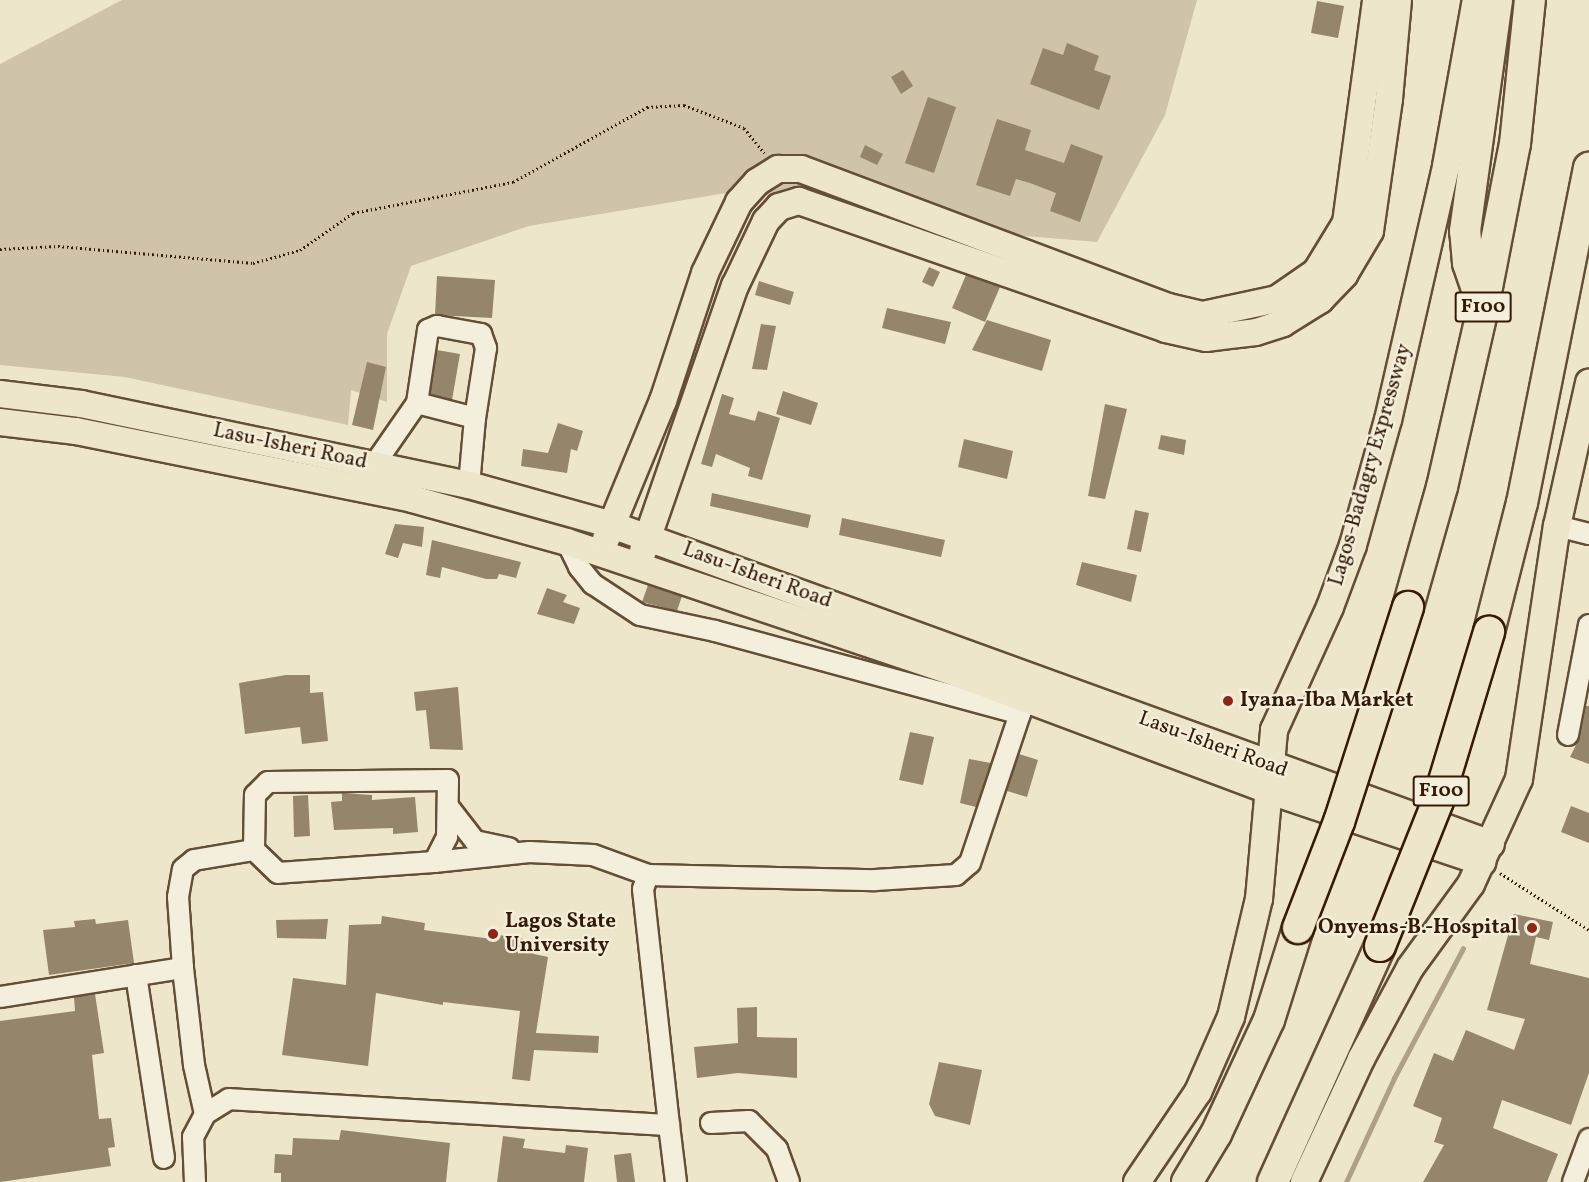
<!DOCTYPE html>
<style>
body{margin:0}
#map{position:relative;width:1589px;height:1182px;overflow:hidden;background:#eee6cb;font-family:Vollkorn,serif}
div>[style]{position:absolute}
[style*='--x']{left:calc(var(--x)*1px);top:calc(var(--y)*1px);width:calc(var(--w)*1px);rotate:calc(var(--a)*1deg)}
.green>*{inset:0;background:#cfc3a9}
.stream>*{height:5px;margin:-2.5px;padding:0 2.5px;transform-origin:2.5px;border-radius:2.5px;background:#afa187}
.building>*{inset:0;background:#95856b}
.path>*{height:3px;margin-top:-1.5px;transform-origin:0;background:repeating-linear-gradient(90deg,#351b04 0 1.5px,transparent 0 4.5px)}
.roads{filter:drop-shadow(2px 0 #634e36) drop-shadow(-2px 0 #634e36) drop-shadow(0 2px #634e36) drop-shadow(0 -2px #634e36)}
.minor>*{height:20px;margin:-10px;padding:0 10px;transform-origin:10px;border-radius:10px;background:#f4efdd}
.major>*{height:26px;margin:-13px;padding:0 13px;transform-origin:13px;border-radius:13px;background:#eee6cb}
.highway>*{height:30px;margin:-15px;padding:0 15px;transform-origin:15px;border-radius:15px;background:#eee6cb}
.bridges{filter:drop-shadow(2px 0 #351b04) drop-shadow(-2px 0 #351b04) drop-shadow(0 2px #351b04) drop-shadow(0 -2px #351b04)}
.highway-bridge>*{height:30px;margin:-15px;padding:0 15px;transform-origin:15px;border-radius:15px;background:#eee6cb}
.dots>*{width:16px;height:16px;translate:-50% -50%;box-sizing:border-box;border:3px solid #f4efdd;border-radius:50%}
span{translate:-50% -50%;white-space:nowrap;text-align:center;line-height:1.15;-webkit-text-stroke:4.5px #f4efdd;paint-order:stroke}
.shield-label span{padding:2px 4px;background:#f4efdd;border:2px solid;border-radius:4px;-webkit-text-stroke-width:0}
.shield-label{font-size:20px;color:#351b04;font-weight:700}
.street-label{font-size:21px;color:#351b04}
.poi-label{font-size:21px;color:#351b04;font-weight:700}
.left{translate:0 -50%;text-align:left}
.right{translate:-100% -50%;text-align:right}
</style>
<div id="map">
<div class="green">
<div style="clip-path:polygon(122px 0,1197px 0,1165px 115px,1097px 242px,908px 226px,744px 190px,529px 226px,411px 266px,387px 334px,387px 402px,351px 390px,348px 425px,125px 377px,0 365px,0 64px)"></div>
</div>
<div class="stream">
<div style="--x:1346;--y:1182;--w:115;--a:-65.2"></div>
<div style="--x:1394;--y:1078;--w:147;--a:-62"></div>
</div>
<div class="building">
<div style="clip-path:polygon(1317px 1px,1344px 6px,1338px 38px,1311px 33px)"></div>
<div style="clip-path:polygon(1067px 43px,1099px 56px,1094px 70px,1111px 76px,1099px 110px,1030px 84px,1043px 48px,1063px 55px)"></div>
<div style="clip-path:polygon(903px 70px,913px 86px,901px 94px,891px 77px)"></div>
<div style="clip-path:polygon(928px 97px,956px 107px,934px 173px,905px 163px)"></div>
<div style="clip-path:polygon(997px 119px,1031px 130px,1025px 150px,1064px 163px,1071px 144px,1103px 156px,1080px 222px,1050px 211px,1056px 193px,1030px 183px,1016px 179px,1010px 196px,976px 185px)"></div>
<div style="clip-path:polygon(865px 145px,883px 154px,877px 165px,860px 157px)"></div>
<div style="clip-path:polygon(929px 267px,940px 272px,933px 287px,922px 282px)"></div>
<div style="clip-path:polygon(966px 275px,1000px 287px,985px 322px,952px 308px)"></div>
<div style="clip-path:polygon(437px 276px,495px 280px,492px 318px,435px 315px)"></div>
<div style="clip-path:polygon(759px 281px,794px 292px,790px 305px,755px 295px)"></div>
<div style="clip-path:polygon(887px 308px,951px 322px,945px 344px,882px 328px)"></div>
<div style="clip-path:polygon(987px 320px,1051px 340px,1042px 371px,972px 350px)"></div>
<div style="clip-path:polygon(761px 324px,776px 326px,767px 370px,752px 369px)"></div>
<div style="clip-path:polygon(437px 350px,460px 354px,452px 400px,430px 394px)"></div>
<div style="clip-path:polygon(367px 362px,386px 367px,373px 430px,352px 425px)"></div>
<div style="clip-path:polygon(783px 391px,818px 403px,811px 425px,776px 414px)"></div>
<div style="clip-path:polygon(722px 394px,734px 398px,729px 414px,755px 421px,758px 411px,780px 418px,762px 480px,748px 476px,750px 468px,716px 454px,712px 467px,701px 464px)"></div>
<div style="clip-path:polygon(1105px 404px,1127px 409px,1105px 499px,1088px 496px)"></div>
<div style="clip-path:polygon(558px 423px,583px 431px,577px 451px,571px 449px,567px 473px,521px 466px,523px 449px,548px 453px)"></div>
<div style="clip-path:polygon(1161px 435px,1186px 440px,1184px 455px,1158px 449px)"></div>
<div style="clip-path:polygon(964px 439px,1013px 451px,1007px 479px,958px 467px)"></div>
<div style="clip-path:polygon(712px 493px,811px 515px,808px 528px,710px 506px)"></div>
<div style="clip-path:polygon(1135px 510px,1149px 513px,1141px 552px,1127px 549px)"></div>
<div style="clip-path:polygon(842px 518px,945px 540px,941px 557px,839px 535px)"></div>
<div style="clip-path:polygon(395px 524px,424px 527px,422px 547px,403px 543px,398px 558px,385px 554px)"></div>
<div style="clip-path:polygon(432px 540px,521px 562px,516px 578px,499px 574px,497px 579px,486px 579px,442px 567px,440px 578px,426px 575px)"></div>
<div style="clip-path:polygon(1082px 562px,1137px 575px,1131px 602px,1076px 585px)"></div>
<div style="clip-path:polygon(648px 585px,682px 596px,677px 611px,642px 602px)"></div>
<div style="clip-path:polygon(547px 588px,567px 595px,563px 602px,580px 608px,574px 624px,537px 614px)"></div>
<div style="clip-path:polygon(286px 675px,310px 675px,310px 693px,323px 692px,328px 741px,302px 744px,300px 727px,245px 734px,239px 683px)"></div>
<div style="clip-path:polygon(458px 687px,463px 750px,430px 749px,426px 710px,416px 711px,414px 692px)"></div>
<div style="clip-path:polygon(1589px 706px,1589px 764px,1570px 757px,1580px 737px,1586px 706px)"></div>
<div style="clip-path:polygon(910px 732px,934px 737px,923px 785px,899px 780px)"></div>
<div style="clip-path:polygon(1019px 754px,1038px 760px,1027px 797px,1007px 791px)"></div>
<div style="clip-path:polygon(969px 759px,991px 763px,976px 807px,960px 803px)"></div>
<div style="clip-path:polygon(342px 793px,372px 795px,372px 800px,415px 797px,418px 832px,393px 834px,393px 828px,334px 830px,331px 802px,342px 801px)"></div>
<div style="clip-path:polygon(308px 795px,310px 836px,294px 837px,293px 796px)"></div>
<div style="clip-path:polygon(1571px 806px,1589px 813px,1589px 843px,1561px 832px)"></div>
<div style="clip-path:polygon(1514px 914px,1553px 922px,1549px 940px,1536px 937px,1530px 964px,1589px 978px,1589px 1073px,1582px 1093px,1571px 1125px,1502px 1100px,1493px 1128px,1558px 1154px,1547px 1182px,1423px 1182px,1444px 1145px,1434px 1142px,1442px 1118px,1413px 1106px,1434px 1053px,1453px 1061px,1466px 1030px,1514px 1050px,1525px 1019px,1487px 1010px)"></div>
<div style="clip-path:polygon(382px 916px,425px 923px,424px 930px,492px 939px,493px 934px,536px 941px,534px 954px,548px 957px,536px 1033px,599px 1036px,598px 1053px,534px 1050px,530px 1081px,512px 1079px,520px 1011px,443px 1002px,443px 1005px,376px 993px,368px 1066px,282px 1055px,293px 978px,346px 985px,349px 925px,381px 924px)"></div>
<div style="clip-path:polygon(95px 919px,96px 924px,128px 920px,134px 963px,49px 975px,43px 930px,75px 927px,74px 921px)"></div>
<div style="clip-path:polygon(328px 919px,326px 939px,277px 938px,276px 920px)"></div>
<div style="clip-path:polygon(95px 994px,104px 1053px,92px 1055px,99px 1119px,111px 1118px,115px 1147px,108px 1148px,111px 1166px,0 1182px,0 1021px,75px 1011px,74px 997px)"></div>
<div style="clip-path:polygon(757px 1007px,757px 1037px,797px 1038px,797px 1078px,738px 1073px,697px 1078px,694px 1047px,738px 1043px,737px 1008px)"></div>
<div style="clip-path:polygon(939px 1062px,982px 1070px,970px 1125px,935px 1116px,929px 1104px)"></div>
<div style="clip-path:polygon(341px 1130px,450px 1143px,446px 1182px,281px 1182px,281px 1173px,274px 1173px,275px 1154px,292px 1155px,293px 1138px,339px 1140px)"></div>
<div style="clip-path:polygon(503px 1136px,525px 1139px,523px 1148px,565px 1153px,566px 1145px,588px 1148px,584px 1182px,497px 1182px)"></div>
<div style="clip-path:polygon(631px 1153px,635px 1182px,617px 1182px,614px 1155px)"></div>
</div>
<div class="path">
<div style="--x:0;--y:249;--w:58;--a:-3"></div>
<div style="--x:58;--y:246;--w:196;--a:5"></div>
<div style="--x:253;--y:263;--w:49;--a:-15.5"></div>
<div style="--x:300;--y:250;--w:65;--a:-34.9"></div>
<div style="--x:353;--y:213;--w:163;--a:-11"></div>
<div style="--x:513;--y:182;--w:154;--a:-29.2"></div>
<div style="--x:647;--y:107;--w:37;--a:-3"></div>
<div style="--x:684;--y:105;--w:64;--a:21"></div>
<div style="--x:744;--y:128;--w:32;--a:51"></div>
<div style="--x:1500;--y:873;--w:106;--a:32.6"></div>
</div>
<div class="roads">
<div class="minor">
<div style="--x:417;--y:403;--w:74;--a:-81.4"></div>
<div style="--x:428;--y:330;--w:10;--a:-24"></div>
<div style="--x:437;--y:326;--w:45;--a:10.3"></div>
<div style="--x:481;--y:334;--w:15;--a:70"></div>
<div style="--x:486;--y:348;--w:71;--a:98.9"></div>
<div style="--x:374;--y:465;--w:75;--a:-55.3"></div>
<div style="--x:417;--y:403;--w:60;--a:14.5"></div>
<div style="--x:475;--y:418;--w:67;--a:95.1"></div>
<div style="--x:1557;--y:526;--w:33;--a:14"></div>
<div style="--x:567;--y:542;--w:28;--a:64"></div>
<div style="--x:579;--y:567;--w:22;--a:51"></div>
<div style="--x:593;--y:584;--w:56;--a:33.4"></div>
<div style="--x:640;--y:615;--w:77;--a:12"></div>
<div style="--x:715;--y:631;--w:316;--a:15.2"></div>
<div style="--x:1568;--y:735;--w:112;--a:-79.2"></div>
<div style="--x:450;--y:809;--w:41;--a:52"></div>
<div style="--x:475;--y:841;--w:35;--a:12"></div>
<div style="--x:434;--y:862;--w:96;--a:-6"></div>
<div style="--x:529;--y:852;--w:64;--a:2.7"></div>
<div style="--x:593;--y:855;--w:59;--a:20"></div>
<div style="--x:136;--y:975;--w:185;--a:81.3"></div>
<div style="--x:0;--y:997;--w:185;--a:-9"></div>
<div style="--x:205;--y:1114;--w:50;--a:-102.7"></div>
<div style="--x:194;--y:1065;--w:98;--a:-96.5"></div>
<div style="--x:183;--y:968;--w:71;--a:-94"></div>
<div style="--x:178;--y:897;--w:28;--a:-80"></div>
<div style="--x:183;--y:869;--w:14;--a:-39"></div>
<div style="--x:194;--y:860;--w:61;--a:-9.5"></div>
<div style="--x:254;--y:850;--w:55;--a:-89"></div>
<div style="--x:255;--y:795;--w:18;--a:-45"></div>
<div style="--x:268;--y:782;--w:180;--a:-0.6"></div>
<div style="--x:448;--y:780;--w:57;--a:91"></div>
<div style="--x:447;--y:837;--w:28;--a:117"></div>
<div style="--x:434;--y:862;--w:156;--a:176"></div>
<div style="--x:278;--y:873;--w:33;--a:-136"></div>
<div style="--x:711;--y:1123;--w:38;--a:-3"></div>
<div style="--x:749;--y:1121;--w:40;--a:45"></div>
<div style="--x:777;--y:1149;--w:35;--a:70"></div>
<div style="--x:669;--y:1125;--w:237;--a:-96.3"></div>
<div style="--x:643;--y:889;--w:15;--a:-70"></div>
<div style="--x:648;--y:875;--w:227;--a:1.3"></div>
<div style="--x:875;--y:880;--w:81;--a:-3.5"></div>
<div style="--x:956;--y:875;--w:18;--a:-41"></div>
<div style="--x:970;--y:863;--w:173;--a:-71.5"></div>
<div style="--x:195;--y:1182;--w:45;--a:-92.5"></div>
<div style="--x:193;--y:1137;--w:26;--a:-62"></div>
<div style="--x:205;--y:1114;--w:28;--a:-32"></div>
<div style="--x:229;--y:1099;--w:441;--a:3.4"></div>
<div style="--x:669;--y:1125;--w:57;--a:83"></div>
<div style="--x:1573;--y:1182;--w:46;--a:-69.6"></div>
</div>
<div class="major">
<div style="--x:0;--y:394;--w:82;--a:7"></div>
<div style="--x:81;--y:404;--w:396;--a:11.8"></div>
<div style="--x:469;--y:485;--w:148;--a:15.6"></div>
<div style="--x:612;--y:525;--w:935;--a:19.95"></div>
<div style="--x:0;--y:422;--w:77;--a:6.8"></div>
<div style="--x:76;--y:431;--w:343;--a:11.4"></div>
<div style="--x:412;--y:499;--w:161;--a:15.5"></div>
<div style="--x:567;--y:542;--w:408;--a:18.6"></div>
<div style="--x:954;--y:672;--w:338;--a:20.6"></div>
<div style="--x:1270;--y:791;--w:224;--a:18.5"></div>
<div style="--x:606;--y:539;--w:149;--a:-67.6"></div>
<div style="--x:663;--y:401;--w:135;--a:-71.8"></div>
<div style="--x:705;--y:273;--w:79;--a:-64.4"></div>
<div style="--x:739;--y:202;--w:27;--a:-48"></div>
<div style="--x:757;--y:182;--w:25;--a:-32"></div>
<div style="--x:778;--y:169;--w:23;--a:0"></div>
<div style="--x:801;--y:169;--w:392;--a:20.6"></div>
<div style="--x:1168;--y:307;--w:36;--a:13"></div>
<div style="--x:1203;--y:315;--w:76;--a:-12.2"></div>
<div style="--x:1277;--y:299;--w:47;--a:-34.7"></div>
<div style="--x:1316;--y:272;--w:57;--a:-58.5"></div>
<div style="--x:1346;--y:223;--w:225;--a:-82.3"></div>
<div style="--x:643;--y:551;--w:281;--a:-70.9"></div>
<div style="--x:735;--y:286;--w:72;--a:-64.5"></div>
<div style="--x:766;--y:221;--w:19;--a:-47"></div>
<div style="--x:779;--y:207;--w:21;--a:-17"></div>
<div style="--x:799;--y:201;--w:389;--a:19.2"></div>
<div style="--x:1166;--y:329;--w:41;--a:12.7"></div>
<div style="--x:1206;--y:338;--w:50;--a:-6.8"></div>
<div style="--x:1256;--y:332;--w:28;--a:-18"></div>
<div style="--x:1283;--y:323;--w:44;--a:-31.9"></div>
<div style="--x:1320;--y:300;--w:35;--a:-46"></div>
<div style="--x:1344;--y:275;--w:51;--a:-59.4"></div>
<div style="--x:1370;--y:231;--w:133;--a:-81.8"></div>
<div style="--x:1389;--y:99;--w:99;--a:-84.8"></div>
<div style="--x:1137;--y:1182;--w:109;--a:-55.9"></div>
<div style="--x:1198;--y:1092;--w:82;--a:-66.3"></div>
<div style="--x:1231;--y:1017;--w:121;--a:-76.7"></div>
<div style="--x:1259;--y:899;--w:170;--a:-84.9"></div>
<div style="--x:1274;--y:730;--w:135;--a:-65.5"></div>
<div style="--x:1330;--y:607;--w:66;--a:-69.6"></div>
<div style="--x:1353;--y:545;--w:130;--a:-74.4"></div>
<div style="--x:1388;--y:420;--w:261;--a:-77.1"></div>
<div style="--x:1446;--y:166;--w:169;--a:-79.8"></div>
<div style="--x:1304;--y:1182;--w:136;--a:-65.1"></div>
<div style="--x:1361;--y:1059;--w:103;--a:-61.7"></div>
<div style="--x:1410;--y:968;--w:104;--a:-54"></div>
<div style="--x:1471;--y:884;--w:115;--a:-65.4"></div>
<div style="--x:1519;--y:779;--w:256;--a:-81.5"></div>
<div style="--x:1557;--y:526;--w:147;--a:-77.4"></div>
</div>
<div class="highway">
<div style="--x:1482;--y:304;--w:43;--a:-108.9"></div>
<div style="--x:1468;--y:263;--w:32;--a:-95"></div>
<div style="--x:1465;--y:231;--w:233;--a:-82.1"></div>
<div style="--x:1408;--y:607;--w:125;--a:-74.2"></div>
<div style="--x:1442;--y:487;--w:184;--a:-77.1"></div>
<div style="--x:1483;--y:308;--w:167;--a:-79"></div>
<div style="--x:1515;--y:144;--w:145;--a:-84.1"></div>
<div style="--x:1489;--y:632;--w:133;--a:-75.7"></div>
<div style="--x:1522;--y:503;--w:342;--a:-78.7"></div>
<div style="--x:1187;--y:1182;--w:56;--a:-58.9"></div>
<div style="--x:1216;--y:1134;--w:126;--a:-65.1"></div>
<div style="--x:1269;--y:1020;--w:96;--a:-72.5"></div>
<div style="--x:1273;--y:1182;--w:259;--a:-65.6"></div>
</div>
</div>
<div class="bridges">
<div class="highway-bridge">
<div style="--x:1298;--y:928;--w:114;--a:-68.9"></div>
<div style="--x:1339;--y:822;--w:226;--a:-72.2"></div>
<div style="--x:1380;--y:946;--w:156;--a:-68.2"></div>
<div style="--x:1438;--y:801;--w:177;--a:-73.2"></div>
</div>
</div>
<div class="dots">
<div style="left:1228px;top:701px;background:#8f2418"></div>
<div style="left:1532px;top:928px;background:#8f2418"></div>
<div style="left:493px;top:934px;background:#8f2418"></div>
</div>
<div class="shield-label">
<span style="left:1483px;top:307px">F100</span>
<span style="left:1441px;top:791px">F100</span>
</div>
<div class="street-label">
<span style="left:290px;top:447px;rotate:12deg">Lasu-Isheri Road</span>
<span style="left:1371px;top:465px;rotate:-74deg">Lagos-Badagry Expressway</span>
<span style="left:757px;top:576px;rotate:20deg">Lasu-Isheri Road</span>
<span style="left:1213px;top:745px;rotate:20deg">Lasu-Isheri Road</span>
</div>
<div class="poi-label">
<span class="left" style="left:1240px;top:701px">Iyana-Iba Market</span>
<span class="left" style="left:505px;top:934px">Lagos State<br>University</span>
<span class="right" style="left:1518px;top:928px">Onyems-B.-Hospital</span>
</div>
</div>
